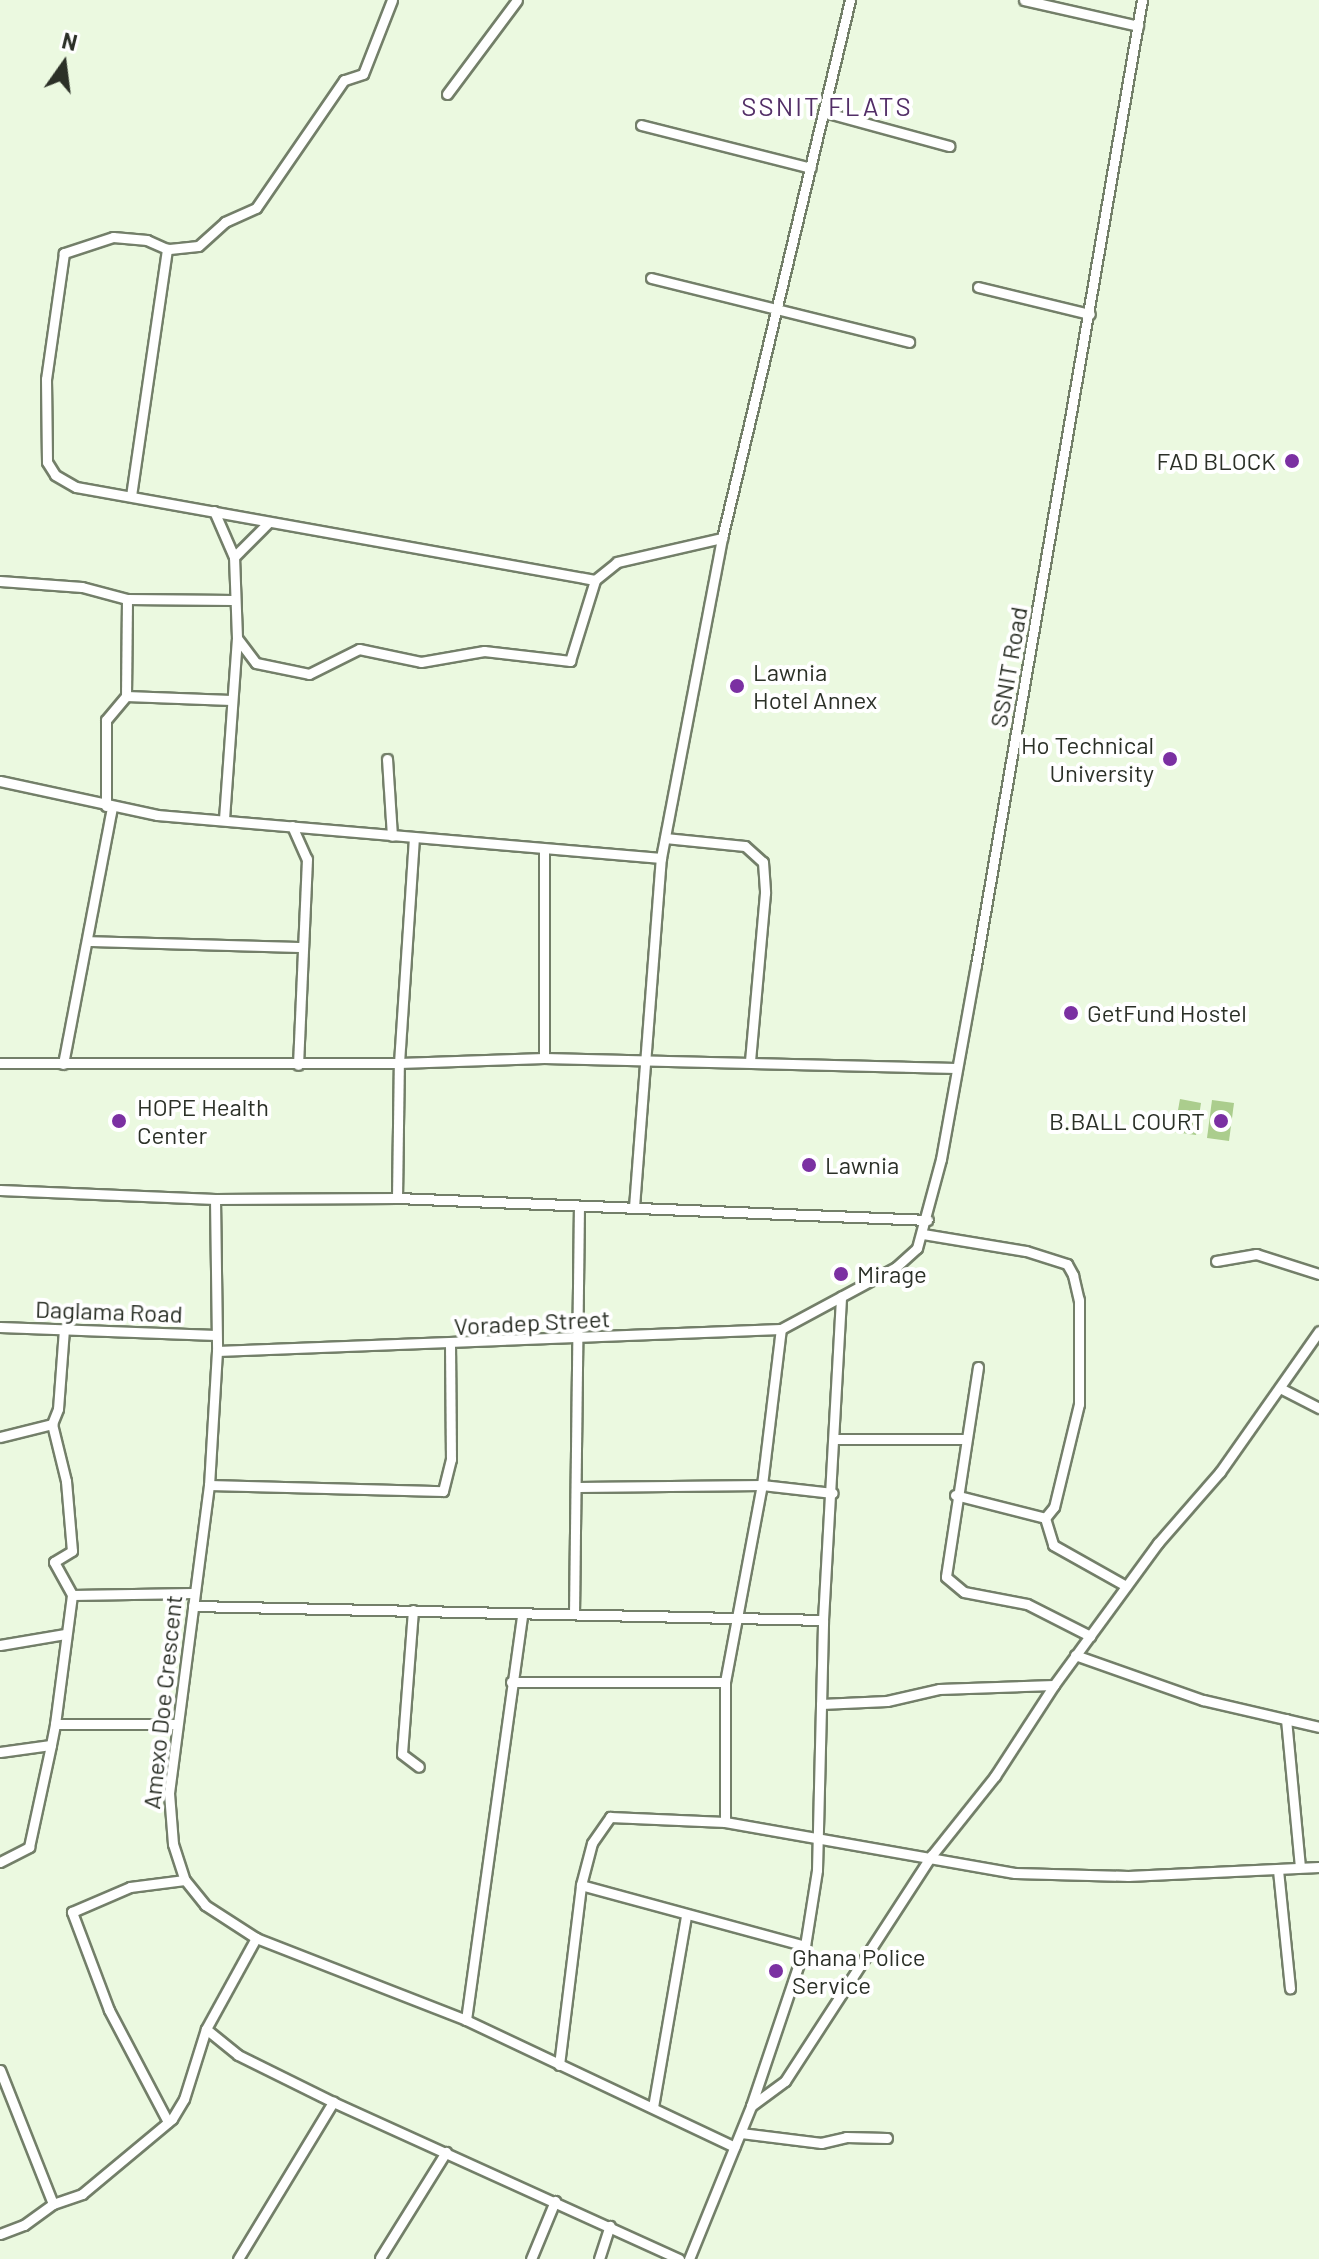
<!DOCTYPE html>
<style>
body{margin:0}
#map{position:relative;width:1319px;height:2259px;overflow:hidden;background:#ebf9e0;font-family:Barlow,sans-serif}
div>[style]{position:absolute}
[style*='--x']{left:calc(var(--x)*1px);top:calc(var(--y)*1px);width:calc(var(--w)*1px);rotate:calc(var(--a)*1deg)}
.green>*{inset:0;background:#abcd8d}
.roads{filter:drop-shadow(2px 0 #737f69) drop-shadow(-2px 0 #737f69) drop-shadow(0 2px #737f69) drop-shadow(0 -2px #737f69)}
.minor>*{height:9px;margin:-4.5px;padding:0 4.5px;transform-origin:4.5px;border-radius:4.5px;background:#fff}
.dots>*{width:22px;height:22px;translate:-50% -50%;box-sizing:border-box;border:4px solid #fff;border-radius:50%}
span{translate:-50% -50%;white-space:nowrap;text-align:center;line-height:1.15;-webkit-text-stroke:8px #fff;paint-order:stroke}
.poi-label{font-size:24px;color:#2b3027}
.right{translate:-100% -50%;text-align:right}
.left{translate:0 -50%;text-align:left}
.street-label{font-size:24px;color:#2b3027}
.neighbourhood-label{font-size:26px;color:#522e67;letter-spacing:2px}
.north{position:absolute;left:24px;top:24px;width:80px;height:80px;-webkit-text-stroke:6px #fff;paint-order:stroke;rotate:14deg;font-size:22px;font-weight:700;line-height:32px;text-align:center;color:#2b3027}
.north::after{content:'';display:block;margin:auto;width:28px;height:36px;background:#2b3027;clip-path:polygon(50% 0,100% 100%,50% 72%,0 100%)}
</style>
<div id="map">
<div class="green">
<div style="clip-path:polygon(1180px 1099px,1201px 1103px,1196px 1135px,1174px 1132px)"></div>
<div style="clip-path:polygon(1212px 1100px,1234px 1103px,1229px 1141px,1207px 1138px)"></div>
</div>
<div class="roads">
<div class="minor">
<div style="--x:392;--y:0;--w:79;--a:111.4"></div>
<div style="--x:363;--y:74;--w:20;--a:162"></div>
<div style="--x:344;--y:80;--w:155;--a:124.5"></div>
<div style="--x:256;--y:208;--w:34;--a:156"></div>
<div style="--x:225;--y:222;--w:36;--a:138"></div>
<div style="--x:198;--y:246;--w:31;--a:174"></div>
<div style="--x:167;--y:249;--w:22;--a:-156"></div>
<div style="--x:147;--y:240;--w:34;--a:-175"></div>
<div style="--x:113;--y:237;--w:52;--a:161.9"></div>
<div style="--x:64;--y:253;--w:127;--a:98.1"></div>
<div style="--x:46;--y:379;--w:83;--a:89.3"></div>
<div style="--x:47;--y:462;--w:15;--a:58"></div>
<div style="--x:55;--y:475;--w:24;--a:30"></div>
<div style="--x:76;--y:487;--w:527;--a:10.16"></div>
<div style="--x:1024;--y:0;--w:117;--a:12.8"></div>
<div style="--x:447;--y:94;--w:117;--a:-53.3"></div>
<div style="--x:824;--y:112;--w:130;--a:15.2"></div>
<div style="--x:641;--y:125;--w:175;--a:14.2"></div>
<div style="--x:651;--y:278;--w:266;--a:13.9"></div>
<div style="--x:978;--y:287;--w:115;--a:13.6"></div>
<div style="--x:131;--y:496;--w:250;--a:-81.7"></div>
<div style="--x:214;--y:511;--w:50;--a:66.5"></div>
<div style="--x:0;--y:581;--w:82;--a:4.2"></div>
<div style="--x:82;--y:587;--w:47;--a:14.9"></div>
<div style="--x:127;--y:599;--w:106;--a:0.5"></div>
<div style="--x:237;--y:638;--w:31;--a:53"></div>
<div style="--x:256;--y:663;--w:54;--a:11.7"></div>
<div style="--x:309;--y:674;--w:56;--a:-26.6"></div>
<div style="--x:359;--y:649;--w:63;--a:11.8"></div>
<div style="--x:421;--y:662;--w:64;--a:-9.9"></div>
<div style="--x:484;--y:651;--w:87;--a:6.6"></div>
<div style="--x:570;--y:661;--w:85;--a:-72.8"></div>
<div style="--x:595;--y:580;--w:28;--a:-39"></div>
<div style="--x:617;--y:562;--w:108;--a:-12.9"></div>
<div style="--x:126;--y:696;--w:97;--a:-89.4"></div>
<div style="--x:387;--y:759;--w:77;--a:86.3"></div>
<div style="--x:0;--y:781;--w:161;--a:12.2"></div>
<div style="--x:157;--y:815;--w:506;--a:4.88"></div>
<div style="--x:106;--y:806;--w:86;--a:-90"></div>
<div style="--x:106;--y:720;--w:31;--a:-50"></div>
<div style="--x:126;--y:696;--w:105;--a:2.2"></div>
<div style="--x:224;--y:819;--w:181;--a:-85.9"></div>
<div style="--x:237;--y:638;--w:81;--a:-92.1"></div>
<div style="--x:234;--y:557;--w:49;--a:-45"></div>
<div style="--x:292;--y:826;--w:36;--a:66"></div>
<div style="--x:307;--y:859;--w:206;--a:92.5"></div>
<div style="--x:665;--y:838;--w:80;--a:5.7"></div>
<div style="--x:745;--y:846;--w:24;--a:42"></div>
<div style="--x:763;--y:862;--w:31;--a:86"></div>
<div style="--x:765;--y:893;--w:170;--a:95.1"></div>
<div style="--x:87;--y:941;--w:216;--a:1.6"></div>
<div style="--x:544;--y:1058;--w:207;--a:-90"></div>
<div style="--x:0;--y:1063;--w:399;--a:0"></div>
<div style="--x:399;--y:1063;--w:225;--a:-86.2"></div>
<div style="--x:63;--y:1064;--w:262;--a:-79.2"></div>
<div style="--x:0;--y:1190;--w:215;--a:2.4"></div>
<div style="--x:215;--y:1199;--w:182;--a:-0.3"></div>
<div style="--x:397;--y:1198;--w:531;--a:2.37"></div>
<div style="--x:397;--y:1198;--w:135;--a:-89.2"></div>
<div style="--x:399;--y:1063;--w:145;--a:-2"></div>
<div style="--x:544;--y:1058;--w:412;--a:1.4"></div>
<div style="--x:215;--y:1199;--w:152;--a:89.2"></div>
<div style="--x:217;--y:1351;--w:134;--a:93.4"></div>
<div style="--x:209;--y:1485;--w:311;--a:97.4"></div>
<div style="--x:169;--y:1793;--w:51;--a:85.5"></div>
<div style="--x:173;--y:1844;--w:38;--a:72"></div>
<div style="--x:185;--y:1880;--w:32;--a:51"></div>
<div style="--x:205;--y:1905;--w:61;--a:32.9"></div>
<div style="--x:256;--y:1938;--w:225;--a:21.3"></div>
<div style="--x:466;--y:2020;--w:297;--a:25.3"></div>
<div style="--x:634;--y:1207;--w:350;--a:-85.6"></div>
<div style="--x:661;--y:858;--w:326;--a:-79.2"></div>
<div style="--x:722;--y:538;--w:553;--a:-76.62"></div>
<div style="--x:923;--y:1234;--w:104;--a:9.4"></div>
<div style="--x:1026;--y:1251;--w:43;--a:17.6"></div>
<div style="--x:1067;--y:1264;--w:13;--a:61"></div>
<div style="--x:1073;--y:1275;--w:26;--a:77"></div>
<div style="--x:1079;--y:1300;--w:104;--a:90"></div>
<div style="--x:1079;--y:1404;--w:106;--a:103.6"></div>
<div style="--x:1054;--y:1507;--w:14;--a:129"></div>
<div style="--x:1216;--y:1261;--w:41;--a:-9.9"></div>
<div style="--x:1256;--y:1254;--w:66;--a:17.6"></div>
<div style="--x:0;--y:1327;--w:216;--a:2.1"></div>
<div style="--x:64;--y:1329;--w:80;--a:94.3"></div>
<div style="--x:58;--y:1409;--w:16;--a:112"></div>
<div style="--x:52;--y:1424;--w:59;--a:76.2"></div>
<div style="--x:66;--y:1481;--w:70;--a:85.1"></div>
<div style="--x:72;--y:1551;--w:21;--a:149"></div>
<div style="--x:54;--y:1562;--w:38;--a:61"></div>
<div style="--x:72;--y:1595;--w:130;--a:97.5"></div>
<div style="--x:55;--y:1724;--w:122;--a:0"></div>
<div style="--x:217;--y:1351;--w:564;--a:-2.23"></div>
<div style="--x:781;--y:1329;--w:131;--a:-28.3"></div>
<div style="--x:896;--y:1267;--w:28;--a:-42"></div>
<div style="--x:917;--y:1248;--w:92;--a:-74.9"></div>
<div style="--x:941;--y:1159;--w:197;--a:-79.8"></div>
<div style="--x:976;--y:965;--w:979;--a:-80.24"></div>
<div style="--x:978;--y:1367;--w:212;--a:98.7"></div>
<div style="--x:946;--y:1577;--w:23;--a:40"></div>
<div style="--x:964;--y:1592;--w:64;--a:10.8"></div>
<div style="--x:1027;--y:1604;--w:71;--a:26.9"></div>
<div style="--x:1282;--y:1389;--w:42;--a:27.2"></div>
<div style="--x:0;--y:1437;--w:54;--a:-14"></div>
<div style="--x:836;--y:1439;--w:130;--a:0"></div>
<div style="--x:209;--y:1485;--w:234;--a:1.5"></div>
<div style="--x:443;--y:1491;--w:33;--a:-76"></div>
<div style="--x:451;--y:1459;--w:114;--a:-90.5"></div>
<div style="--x:578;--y:1487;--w:184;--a:-0.6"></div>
<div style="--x:762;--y:1485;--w:71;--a:6.4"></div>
<div style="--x:955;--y:1495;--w:93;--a:14.3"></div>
<div style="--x:1045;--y:1518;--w:28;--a:73"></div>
<div style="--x:1053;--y:1545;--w:84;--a:29.3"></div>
<div style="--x:72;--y:1595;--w:121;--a:-0.9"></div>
<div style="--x:193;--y:1606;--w:630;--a:1.27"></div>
<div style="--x:413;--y:1610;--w:144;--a:94.4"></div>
<div style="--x:402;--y:1754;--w:21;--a:37"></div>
<div style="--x:574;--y:1614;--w:406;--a:-89.3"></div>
<div style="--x:0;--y:1645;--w:66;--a:-9.6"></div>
<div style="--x:1075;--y:1655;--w:136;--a:19.4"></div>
<div style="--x:1203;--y:1700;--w:119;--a:13.1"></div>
<div style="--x:511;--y:1682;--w:214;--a:0"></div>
<div style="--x:821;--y:1704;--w:66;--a:-2.6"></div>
<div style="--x:887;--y:1701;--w:53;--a:-13"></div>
<div style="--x:939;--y:1689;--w:115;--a:-2"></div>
<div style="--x:1286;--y:1719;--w:149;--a:84.6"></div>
<div style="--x:0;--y:1752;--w:51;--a:-7.8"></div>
<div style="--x:51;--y:1745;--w:21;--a:-79"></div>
<div style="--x:725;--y:1822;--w:140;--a:-90"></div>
<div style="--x:725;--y:1682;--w:200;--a:-79.4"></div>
<div style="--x:762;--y:1485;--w:157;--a:-83.1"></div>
<div style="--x:0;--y:1862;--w:33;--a:-27"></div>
<div style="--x:29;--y:1847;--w:104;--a:-77.8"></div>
<div style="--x:1278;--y:1870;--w:119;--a:84.2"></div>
<div style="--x:581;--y:1885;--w:232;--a:15.2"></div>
<div style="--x:466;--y:2020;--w:408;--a:-82.1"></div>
<div style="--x:206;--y:2029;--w:41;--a:39.1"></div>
<div style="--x:238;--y:2055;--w:106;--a:26.3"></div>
<div style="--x:333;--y:2102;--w:380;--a:24.4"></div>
<div style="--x:559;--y:2065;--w:181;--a:-83"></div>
<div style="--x:581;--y:1885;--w:43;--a:-75.3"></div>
<div style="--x:592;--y:1843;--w:32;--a:-55"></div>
<div style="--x:610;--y:1817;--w:115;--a:2.5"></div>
<div style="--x:725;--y:1822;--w:294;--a:10"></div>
<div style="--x:1015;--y:1873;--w:113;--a:1.5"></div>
<div style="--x:1128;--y:1876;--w:191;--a:-2.7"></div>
<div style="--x:0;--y:2070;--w:144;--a:68.4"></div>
<div style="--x:751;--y:2106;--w:42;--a:-36.3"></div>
<div style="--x:785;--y:2081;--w:270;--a:-57"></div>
<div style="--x:932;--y:1855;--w:101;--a:-51.4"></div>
<div style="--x:995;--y:1776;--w:108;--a:-57"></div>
<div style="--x:1054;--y:1685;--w:176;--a:-53.8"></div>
<div style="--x:1158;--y:1543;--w:94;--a:-48.9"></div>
<div style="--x:1220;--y:1472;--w:172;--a:-54.9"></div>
<div style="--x:653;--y:2107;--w:194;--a:-80.2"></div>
<div style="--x:168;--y:2122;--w:127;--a:-117.8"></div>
<div style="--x:109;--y:2010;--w:105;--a:-110.7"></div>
<div style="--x:72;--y:1912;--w:63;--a:-23.3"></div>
<div style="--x:130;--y:1887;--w:55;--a:-7.3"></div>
<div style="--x:741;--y:2133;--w:81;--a:7.1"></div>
<div style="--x:821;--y:2143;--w:26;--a:-13"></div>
<div style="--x:846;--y:2137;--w:41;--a:1.4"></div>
<div style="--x:0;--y:2234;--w:26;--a:-21"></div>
<div style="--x:24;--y:2225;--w:36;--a:-36"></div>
<div style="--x:53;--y:2204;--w:31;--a:-19"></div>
<div style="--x:82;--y:2194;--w:117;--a:-39.8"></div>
<div style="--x:172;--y:2119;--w:23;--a:-59"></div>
<div style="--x:184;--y:2099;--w:73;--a:-72.6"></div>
<div style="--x:206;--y:2029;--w:104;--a:-61.2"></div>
<div style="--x:380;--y:2258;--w:125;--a:-58.1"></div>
<div style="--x:238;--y:2259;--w:184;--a:-58.8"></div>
<div style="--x:531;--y:2259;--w:63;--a:-67.5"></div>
<div style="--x:599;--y:2259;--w:35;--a:-72"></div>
<div style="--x:689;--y:2259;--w:165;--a:-67.9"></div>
<div style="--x:751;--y:2106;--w:169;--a:-71.4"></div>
<div style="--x:805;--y:1946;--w:77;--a:-81"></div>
<div style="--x:817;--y:1870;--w:250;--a:-88.6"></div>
<div style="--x:823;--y:1620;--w:324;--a:-86.8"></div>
</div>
</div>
<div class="dots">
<div style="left:1292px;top:461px;background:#7b30a2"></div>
<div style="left:737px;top:686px;background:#7b30a2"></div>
<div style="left:1170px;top:759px;background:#7b30a2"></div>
<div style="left:1071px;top:1013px;background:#7b30a2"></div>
<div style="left:119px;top:1121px;background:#7b30a2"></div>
<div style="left:1221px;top:1121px;background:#7b30a2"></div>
<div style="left:809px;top:1165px;background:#7b30a2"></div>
<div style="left:841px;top:1274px;background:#7b30a2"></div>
<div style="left:776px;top:1971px;background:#7b30a2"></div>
</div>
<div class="poi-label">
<span class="right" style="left:1276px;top:461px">FAD BLOCK</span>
<span class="left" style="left:753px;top:686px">Lawnia<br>Hotel Annex</span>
<span class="right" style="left:1154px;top:759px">Ho Technical<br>University</span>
<span class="left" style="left:1087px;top:1013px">GetFund Hostel</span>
<span class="left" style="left:137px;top:1121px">HOPE Health<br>Center</span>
<span class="right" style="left:1205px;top:1121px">B.BALL COURT</span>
<span class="left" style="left:825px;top:1165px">Lawnia</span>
<span class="left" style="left:857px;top:1274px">Mirage</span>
<span class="left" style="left:792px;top:1971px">Ghana Police<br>Service</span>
</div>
<div class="street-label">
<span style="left:1008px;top:667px;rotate:-80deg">SSNIT Road</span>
<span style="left:109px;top:1311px;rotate:2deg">Daglama Road</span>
<span style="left:532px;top:1322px;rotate:-3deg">Voradep Street</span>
<span style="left:162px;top:1702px;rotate:-84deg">Amexo Doe Crescent</span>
</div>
<div class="neighbourhood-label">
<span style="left:827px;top:106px">SSNIT FLATS</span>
</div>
<div class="north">N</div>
</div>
